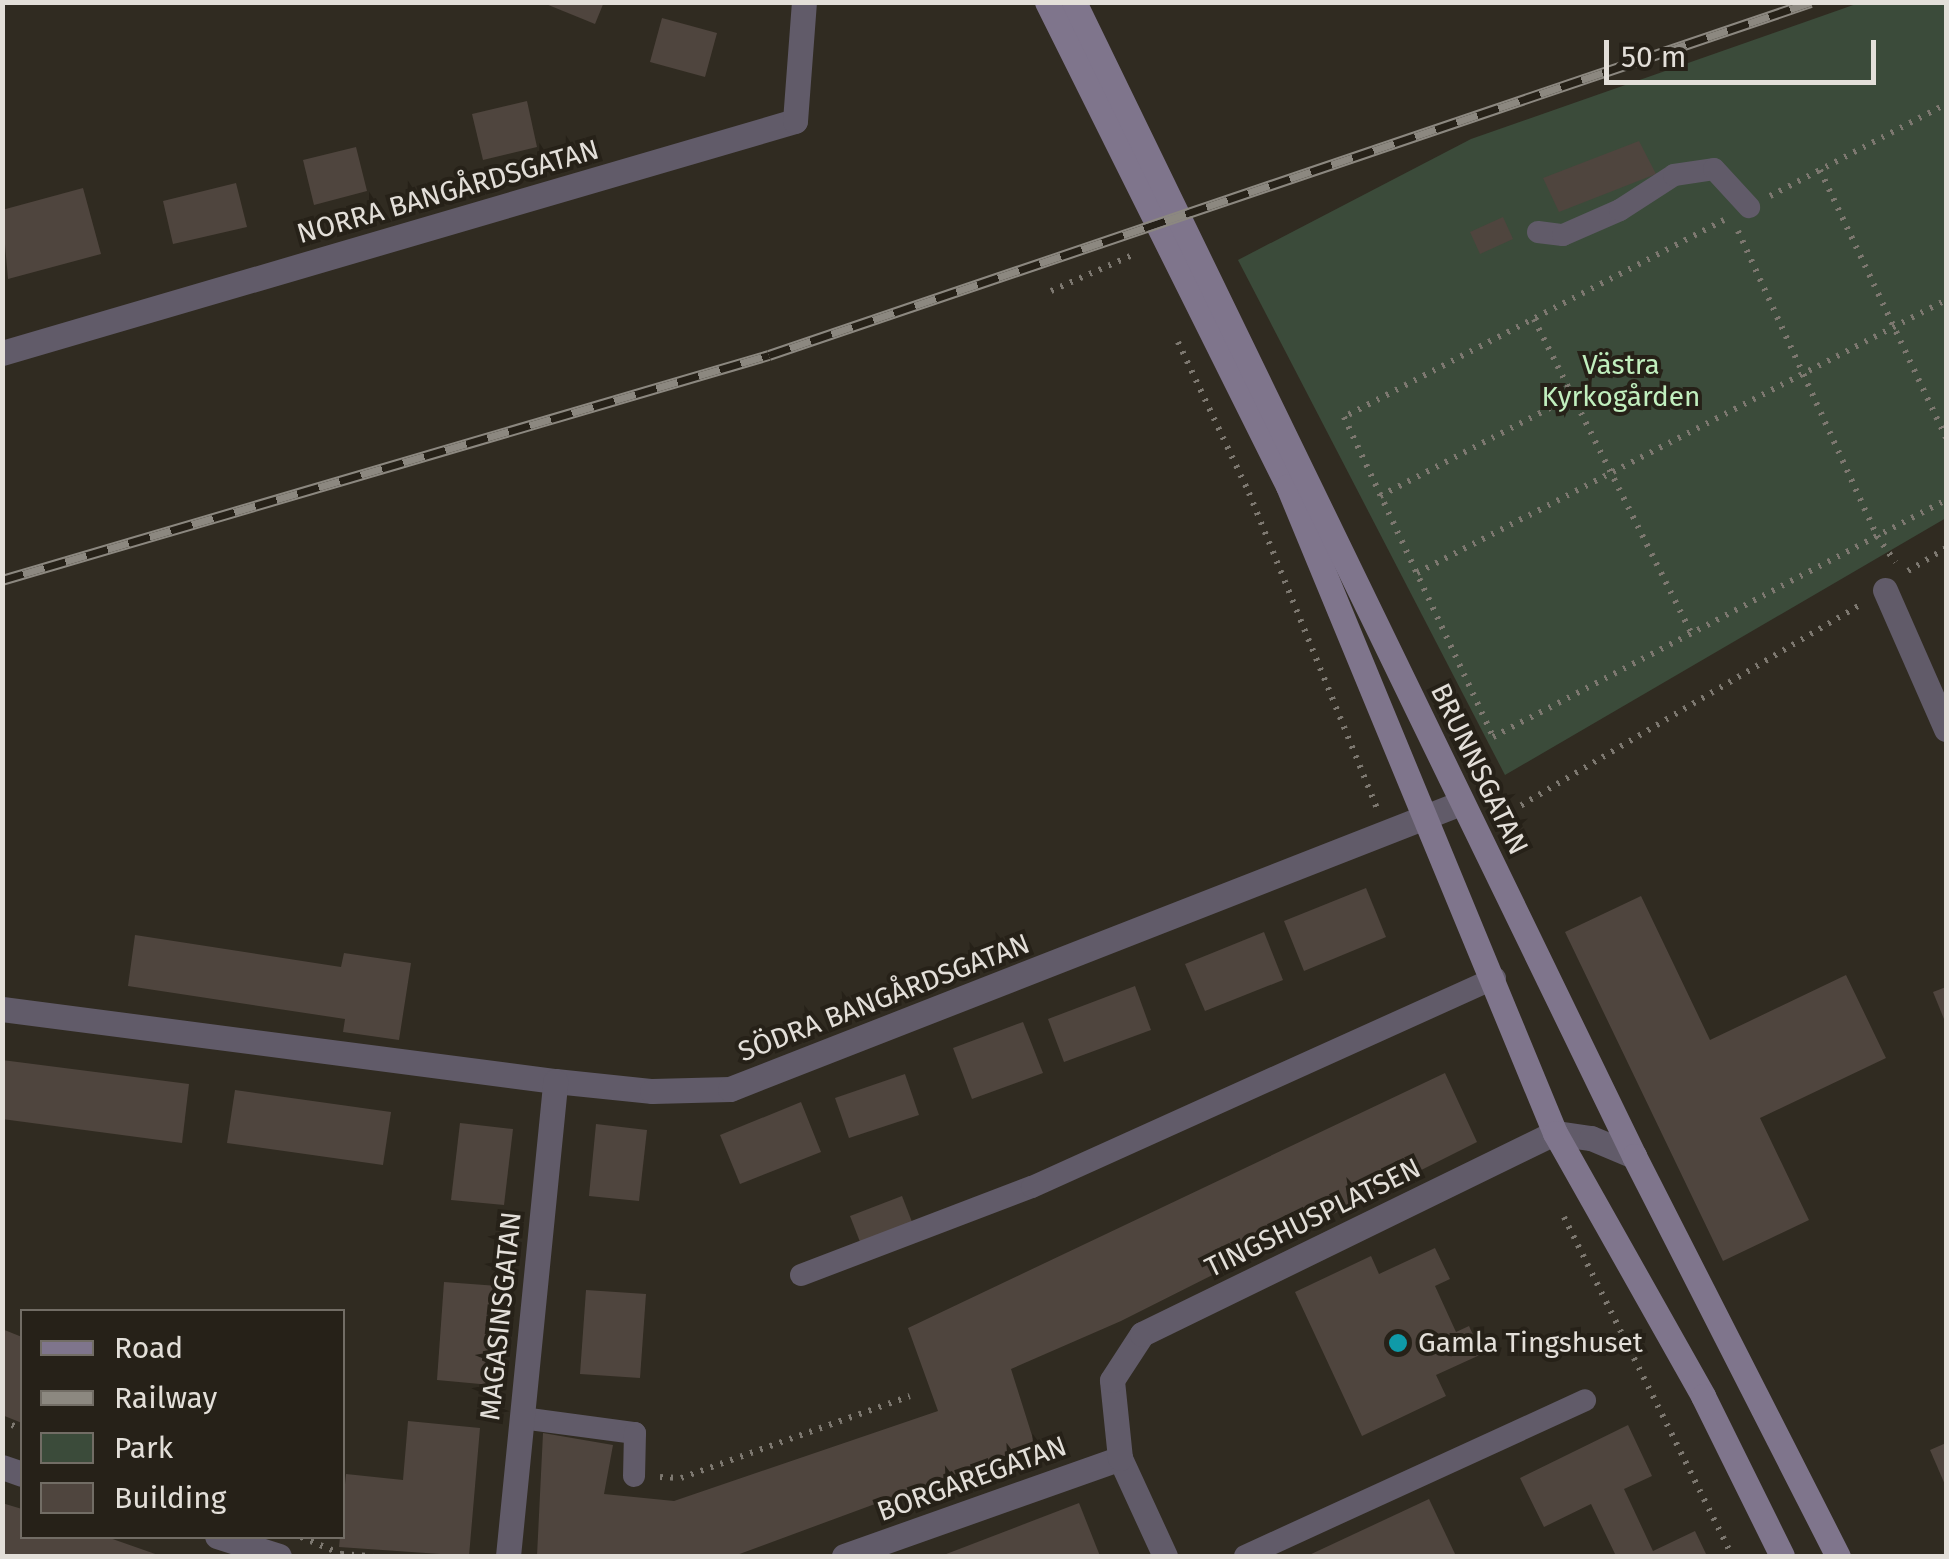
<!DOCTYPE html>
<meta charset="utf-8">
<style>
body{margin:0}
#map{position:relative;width:1949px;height:1559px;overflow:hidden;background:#302b21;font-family:"Fira Sans",sans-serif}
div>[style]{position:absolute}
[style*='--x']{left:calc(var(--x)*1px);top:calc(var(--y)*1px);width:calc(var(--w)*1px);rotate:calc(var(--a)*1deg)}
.green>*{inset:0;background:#3b4b3a}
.building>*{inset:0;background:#4f453e}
.path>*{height:6px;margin-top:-3px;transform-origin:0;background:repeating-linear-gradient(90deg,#7d7870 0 2.5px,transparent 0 10.5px)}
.service>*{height:22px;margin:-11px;padding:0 11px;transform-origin:11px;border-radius:11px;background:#615b69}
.minor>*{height:25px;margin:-12.5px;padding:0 12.5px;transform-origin:12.5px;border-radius:12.5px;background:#615b69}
.secondary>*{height:25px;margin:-12.5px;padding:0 12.5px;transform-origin:12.5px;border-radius:12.5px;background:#7f758c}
.rail>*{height:11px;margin-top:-5.5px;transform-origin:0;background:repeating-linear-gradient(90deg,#262118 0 22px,#8c8880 0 44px);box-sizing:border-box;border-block:2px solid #8c8880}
.dots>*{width:28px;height:28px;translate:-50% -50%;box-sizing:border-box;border:5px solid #262118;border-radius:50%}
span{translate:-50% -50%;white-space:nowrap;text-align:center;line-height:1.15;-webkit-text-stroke:8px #262118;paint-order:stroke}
.street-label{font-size:28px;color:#e3dfd9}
.park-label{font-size:28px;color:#c1efbe}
.poi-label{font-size:28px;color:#e3dfd9}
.left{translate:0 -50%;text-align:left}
.frame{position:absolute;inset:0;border:5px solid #e3dfd9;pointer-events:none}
.legend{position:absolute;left:20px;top:1309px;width:325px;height:230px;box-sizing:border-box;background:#262118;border:2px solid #726d65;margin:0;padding:12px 18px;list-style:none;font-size:30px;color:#e3dfd9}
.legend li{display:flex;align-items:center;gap:20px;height:50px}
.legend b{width:50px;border:2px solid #726d65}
.scale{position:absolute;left:1604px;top:40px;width:272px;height:45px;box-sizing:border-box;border:5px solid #e3dfd9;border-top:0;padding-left:12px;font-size:30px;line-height:35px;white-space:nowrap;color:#e3dfd9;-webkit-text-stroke:8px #262118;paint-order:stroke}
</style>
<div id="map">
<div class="green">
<div style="clip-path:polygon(1859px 3px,1946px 3px,1946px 518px,1505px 775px,1238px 260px,1471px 139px)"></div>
</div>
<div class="building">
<div style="clip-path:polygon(541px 2px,604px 2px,595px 24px)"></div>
<div style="clip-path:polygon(662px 18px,717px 33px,705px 77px,650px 62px)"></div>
<div style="clip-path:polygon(527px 101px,537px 147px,483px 160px,472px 114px)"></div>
<div style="clip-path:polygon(1639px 141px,1656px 174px,1559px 212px,1543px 178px)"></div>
<div style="clip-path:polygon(356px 147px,367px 191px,314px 205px,303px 160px)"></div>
<div style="clip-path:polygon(236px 183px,247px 227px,173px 244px,163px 201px)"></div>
<div style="clip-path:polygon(83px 188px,101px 254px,8px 279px,2px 210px)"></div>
<div style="clip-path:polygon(1503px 217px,1513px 239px,1480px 254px,1470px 232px)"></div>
<div style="clip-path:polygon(1366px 888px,1386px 937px,1304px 971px,1284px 921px)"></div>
<div style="clip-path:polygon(1641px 896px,1710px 1040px,1846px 975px,1886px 1058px,1760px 1118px,1809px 1220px,1723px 1261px,1565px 932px)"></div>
<div style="clip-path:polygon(1264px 932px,1283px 980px,1205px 1011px,1185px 964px)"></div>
<div style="clip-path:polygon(135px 935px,341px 967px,344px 953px,411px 963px,399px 1040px,343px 1032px,345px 1019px,128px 986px)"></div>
<div style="clip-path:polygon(1135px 986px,1151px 1030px,1064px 1062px,1048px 1019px)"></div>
<div style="clip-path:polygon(1946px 987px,1946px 1024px,1933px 992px)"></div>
<div style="clip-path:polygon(1023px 1022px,1043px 1073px,972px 1099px,953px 1048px)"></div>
<div style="clip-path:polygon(2px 1060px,189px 1084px,182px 1143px,2px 1119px)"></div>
<div style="clip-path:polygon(1445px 1073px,1477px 1142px,1121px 1321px,1011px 1369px,1035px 1445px,734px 1556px,537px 1556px,543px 1433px,613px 1445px,604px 1494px,674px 1501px,938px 1411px,908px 1328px)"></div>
<div style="clip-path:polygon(905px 1074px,919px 1115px,849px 1138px,835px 1098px)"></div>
<div style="clip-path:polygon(235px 1090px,391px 1112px,383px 1165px,227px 1143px)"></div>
<div style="clip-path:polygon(801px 1102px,821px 1152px,740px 1184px,720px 1135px)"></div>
<div style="clip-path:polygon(460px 1123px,513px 1129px,504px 1205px,451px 1200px)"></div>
<div style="clip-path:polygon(596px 1124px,647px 1130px,639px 1201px,589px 1196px)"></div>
<div style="clip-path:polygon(902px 1196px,914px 1227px,862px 1247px,850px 1216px)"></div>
<div style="clip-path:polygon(1435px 1248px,1450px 1279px,1435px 1286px,1456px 1332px,1469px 1326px,1482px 1354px,1436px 1375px,1446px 1396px,1362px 1436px,1295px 1292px,1371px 1256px,1379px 1274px)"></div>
<div style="clip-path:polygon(444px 1282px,498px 1286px,491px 1385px,437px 1380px)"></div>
<div style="clip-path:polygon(586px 1290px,646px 1294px,640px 1378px,580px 1374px)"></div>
<div style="clip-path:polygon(2px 1329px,22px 1337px,22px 1423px,2px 1415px)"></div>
<div style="clip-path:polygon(408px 1421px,480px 1428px,469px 1556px,339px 1547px,346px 1474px,403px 1480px)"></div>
<div style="clip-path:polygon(1628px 1425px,1652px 1476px,1624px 1489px,1653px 1551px,1695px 1531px,1707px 1556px,1616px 1556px,1591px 1504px,1544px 1527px,1520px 1478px)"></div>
<div style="clip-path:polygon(1946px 1443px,1946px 1487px,1930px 1450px)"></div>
<div style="clip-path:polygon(1429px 1499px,1456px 1556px,1307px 1556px)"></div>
<div style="clip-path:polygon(2px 1503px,22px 1509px,22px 1536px,104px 1536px,161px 1556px,2px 1556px)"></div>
<div style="clip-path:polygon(1079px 1503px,1100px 1556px,941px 1556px)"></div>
</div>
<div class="path">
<div style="--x:1820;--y:170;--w:296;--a:64.8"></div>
<div style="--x:1770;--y:196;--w:199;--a:-27.6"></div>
<div style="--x:1724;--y:220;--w:428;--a:152.6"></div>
<div style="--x:1344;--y:417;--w:353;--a:65"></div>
<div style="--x:1493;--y:737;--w:511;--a:-27.62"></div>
<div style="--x:1738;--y:231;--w:335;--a:65.5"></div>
<div style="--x:1877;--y:536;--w:32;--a:55"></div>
<div style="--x:1051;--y:291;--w:94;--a:-23.8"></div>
<div style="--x:1534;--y:319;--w:352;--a:63.4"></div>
<div style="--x:1178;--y:342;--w:167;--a:64.8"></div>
<div style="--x:1249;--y:493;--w:340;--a:67.9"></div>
<div style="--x:1380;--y:496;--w:217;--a:-27.4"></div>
<div style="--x:1908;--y:571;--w:44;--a:-31.2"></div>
<div style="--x:1417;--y:573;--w:595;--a:-27.3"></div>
<div style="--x:1503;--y:816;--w:416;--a:-30.6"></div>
<div style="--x:1564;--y:1217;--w:378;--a:63.6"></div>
<div style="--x:2;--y:1421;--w:22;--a:22"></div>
<div style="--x:660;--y:1477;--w:21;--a:3"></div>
<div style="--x:681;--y:1478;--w:243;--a:-19.7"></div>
<div style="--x:301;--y:1537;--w:43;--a:23"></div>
<div style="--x:341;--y:1554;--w:32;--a:4"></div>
</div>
<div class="service">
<div style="--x:1538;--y:232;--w:25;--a:7"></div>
<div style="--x:1563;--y:235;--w:62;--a:-23.7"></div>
<div style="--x:1620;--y:210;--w:64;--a:-32.9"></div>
<div style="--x:1674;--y:175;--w:40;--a:-8.5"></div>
<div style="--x:1714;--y:169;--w:52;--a:47.4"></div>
<div style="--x:801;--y:1275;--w:247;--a:-20.9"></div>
<div style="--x:1032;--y:1187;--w:508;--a:-24.29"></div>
<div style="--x:522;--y:1418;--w:114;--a:7.6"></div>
<div style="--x:635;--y:1433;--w:43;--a:91.3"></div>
<div style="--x:1245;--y:1556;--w:374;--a:-24.6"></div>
</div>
<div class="minor">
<div style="--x:2;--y:353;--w:826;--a:-16.31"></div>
<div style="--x:795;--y:121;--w:119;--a:-85.7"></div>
<div style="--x:1885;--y:590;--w:152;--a:66.3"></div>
<div style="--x:2;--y:1009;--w:558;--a:7.42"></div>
<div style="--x:555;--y:1081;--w:98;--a:5.9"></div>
<div style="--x:652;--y:1091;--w:78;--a:-1.5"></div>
<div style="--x:730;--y:1089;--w:785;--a:-21.37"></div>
<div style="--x:2;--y:1467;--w:21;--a:19"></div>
<div style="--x:217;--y:1536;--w:65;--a:17.9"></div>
<div style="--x:508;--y:1556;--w:477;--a:-84.3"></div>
<div style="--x:844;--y:1556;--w:293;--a:-19.5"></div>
<div style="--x:1165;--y:1556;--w:108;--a:-114.7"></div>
<div style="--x:1120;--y:1458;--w:78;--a:-95.9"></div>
<div style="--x:1112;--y:1380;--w:55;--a:-56.9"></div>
<div style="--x:1142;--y:1334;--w:459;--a:-26"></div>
<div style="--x:1555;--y:1133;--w:36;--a:8"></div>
<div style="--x:1591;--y:1138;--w:47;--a:22.7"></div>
</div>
<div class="secondary">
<div style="--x:1047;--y:2;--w:541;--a:63.53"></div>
<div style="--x:1288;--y:486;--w:700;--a:67.58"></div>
<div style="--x:1555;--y:1133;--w:302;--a:60.6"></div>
<div style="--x:1703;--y:1396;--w:178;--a:63.7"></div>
<div style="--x:1074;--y:2;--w:1283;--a:64.11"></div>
<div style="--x:1634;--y:1156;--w:449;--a:63"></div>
</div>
<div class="rail">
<div style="--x:2;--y:580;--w:799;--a:-16.35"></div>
<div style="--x:769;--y:355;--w:1100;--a:-18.71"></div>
</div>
<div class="dots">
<div style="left:1398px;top:1343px;background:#0f9aa8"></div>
</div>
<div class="street-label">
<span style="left:448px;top:192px;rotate:-16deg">NORRA BANGÅRDSGATAN</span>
<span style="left:1479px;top:769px;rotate:64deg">BRUNNSGATAN</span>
<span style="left:884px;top:998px;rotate:-21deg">SÖDRA BANGÅRDSGATAN</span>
<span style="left:1313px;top:1218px;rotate:-26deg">TINGSHUSPLATSEN</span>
<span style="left:501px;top:1316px;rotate:-84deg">MAGASINSGATAN</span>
<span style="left:972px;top:1479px;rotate:-20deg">BORGAREGATAN</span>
</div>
<div class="park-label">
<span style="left:1621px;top:381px">Västra<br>Kyrkogården</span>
</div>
<div class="poi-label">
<span class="left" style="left:1418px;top:1343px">Gamla Tingshuset</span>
</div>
<div class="frame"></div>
<ul class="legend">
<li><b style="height:12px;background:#7f758c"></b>Road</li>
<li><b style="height:12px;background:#8c8880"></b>Railway</li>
<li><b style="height:28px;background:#3b4b3a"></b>Park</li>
<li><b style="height:28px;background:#4f453e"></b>Building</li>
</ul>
<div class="scale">50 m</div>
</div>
